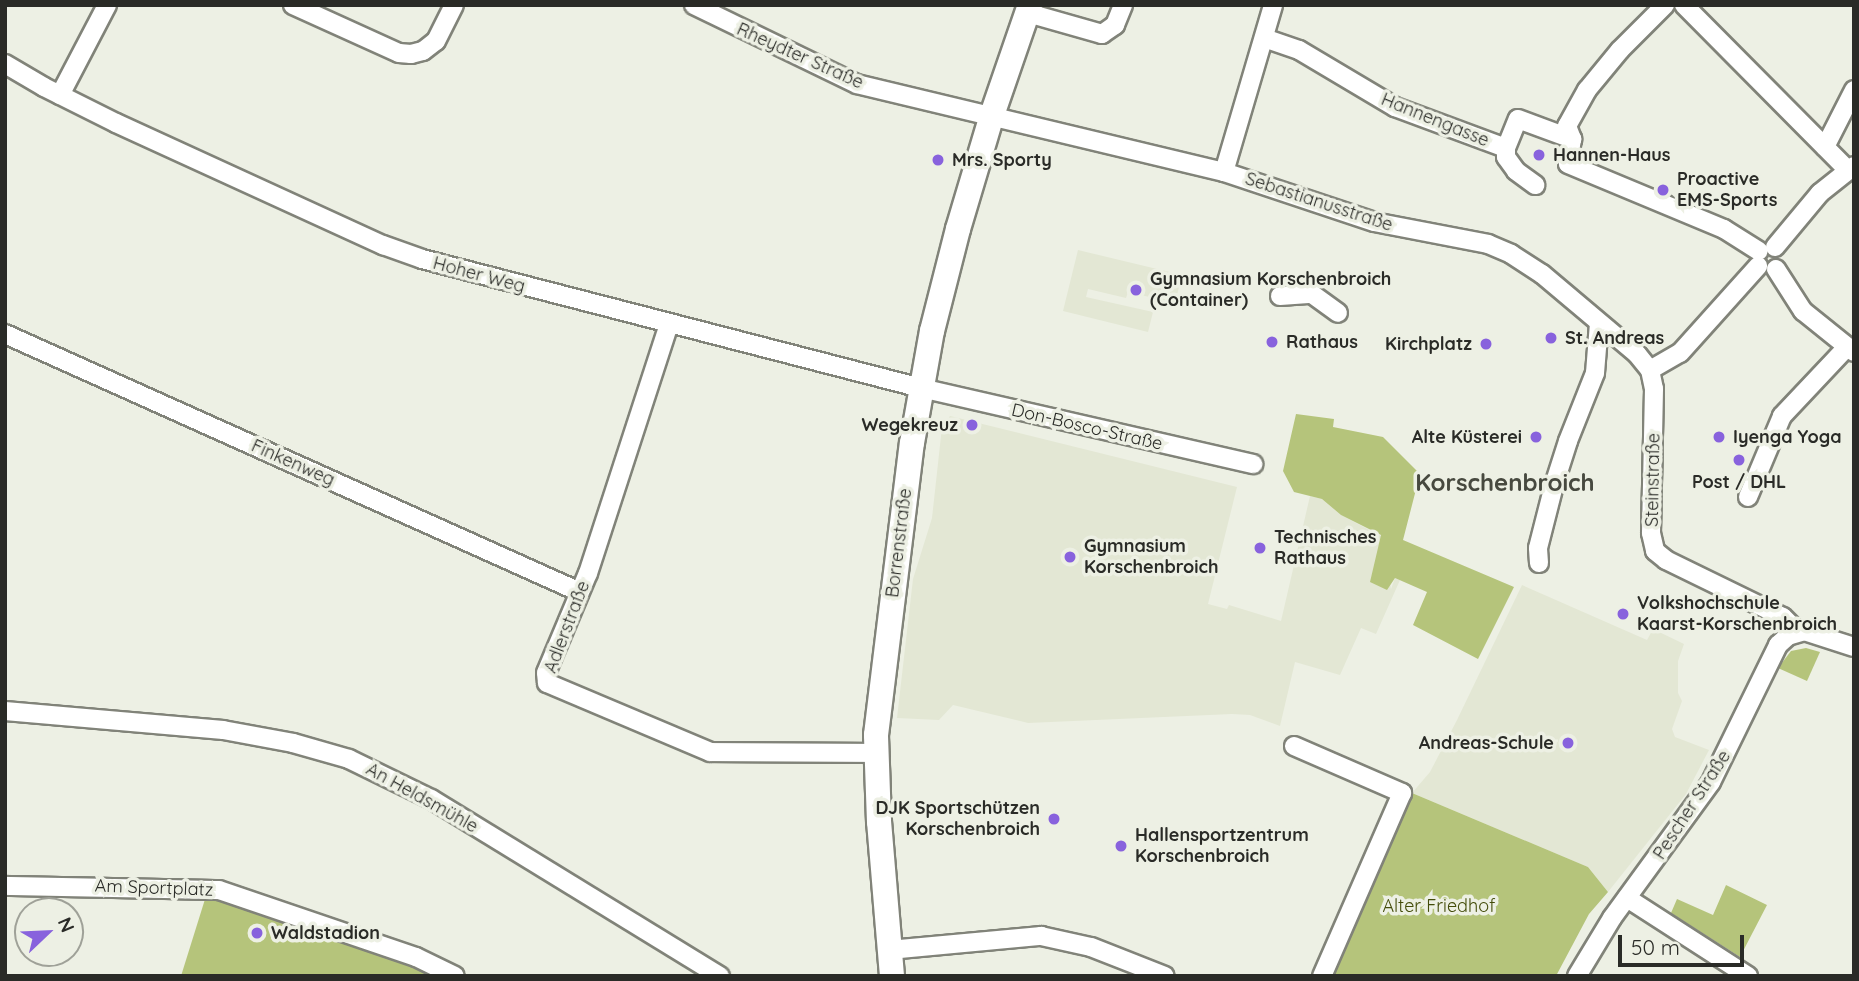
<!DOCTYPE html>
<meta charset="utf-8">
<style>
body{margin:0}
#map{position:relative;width:1859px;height:981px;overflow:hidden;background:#edf0e4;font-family:Quicksand,sans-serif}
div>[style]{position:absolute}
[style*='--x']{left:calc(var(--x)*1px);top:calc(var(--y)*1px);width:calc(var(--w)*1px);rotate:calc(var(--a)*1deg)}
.built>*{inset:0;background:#e3e7d4}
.green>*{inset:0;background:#b5c47b}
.roads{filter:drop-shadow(2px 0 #818379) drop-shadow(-2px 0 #818379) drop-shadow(0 2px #818379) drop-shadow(0 -2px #818379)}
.street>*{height:18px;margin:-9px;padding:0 9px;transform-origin:9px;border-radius:9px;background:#fff}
.secondary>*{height:24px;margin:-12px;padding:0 12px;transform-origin:12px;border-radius:12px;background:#fff}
.dots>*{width:19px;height:19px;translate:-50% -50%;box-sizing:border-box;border:4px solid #edf0e4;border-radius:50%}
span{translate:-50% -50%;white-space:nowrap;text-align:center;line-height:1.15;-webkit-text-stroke:7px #edf0e4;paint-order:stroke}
.street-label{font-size:18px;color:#2a2b27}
.poi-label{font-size:18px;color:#2a2b27;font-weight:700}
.left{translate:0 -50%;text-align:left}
.right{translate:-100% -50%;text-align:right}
.park-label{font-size:18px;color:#434c09}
.district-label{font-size:24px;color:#47493f;font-weight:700}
.frame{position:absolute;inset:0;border:7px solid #2a2b27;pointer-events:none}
.north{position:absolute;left:14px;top:897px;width:70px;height:70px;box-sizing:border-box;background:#edf0e4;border:2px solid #9fa198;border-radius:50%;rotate:67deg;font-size:19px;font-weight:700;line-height:28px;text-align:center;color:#2a2b27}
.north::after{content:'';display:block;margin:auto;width:24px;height:32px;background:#8862dd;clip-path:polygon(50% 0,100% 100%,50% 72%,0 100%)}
.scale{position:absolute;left:1618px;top:935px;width:126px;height:32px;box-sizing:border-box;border:4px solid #2a2b27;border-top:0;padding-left:9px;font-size:21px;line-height:24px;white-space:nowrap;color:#2a2b27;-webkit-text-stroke:5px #edf0e4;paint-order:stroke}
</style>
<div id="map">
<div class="built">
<div style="clip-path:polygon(1078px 250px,1182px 275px,1175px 303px,1128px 292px,1126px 298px,1088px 289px,1086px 297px,1153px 312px,1148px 332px,1063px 311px)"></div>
<div style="clip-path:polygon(950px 416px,1237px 487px,1208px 604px,1227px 609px,1229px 605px,1281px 621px,1310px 496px,1322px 499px,1341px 515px,1381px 536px,1391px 589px,1395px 578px,1400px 580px,1376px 634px,1361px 628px,1340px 675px,1295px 662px,1280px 726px,1250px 715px,1232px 714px,1028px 723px,953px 705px,939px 720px,897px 718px,913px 579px,932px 518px,942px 427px)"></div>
<div style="clip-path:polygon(1522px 585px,1647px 640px,1653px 629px,1684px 644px,1678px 661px,1678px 693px,1682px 701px,1672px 729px,1675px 737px,1709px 750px,1686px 794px,1608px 892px,1588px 867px,1412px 793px,1430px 772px,1457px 720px)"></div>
</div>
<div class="green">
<div style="clip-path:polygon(1296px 414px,1334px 419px,1333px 427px,1383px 437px,1420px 474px,1403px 540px,1514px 587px,1478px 659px,1413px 625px,1427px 592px,1395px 578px,1387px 590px,1370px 582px,1381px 535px,1341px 515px,1322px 499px,1294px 492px,1283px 471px)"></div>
<div style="clip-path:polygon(1806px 648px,1820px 652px,1807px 681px,1778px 668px,1791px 651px)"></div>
<div style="clip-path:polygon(1412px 793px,1588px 867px,1608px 892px,1589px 914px,1556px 976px,1331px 976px,1406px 800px)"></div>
<div style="clip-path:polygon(1726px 885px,1767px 905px,1740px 957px,1671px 913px,1677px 899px,1713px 915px)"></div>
<div style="clip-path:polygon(206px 896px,434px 970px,442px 976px,181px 976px)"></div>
</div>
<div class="roads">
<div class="street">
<div style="--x:293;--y:5;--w:116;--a:24.4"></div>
<div style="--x:399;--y:53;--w:12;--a:5"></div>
<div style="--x:411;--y:54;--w:12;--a:-14"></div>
<div style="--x:423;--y:51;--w:16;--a:-38"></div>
<div style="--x:436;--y:41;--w:40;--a:-63.4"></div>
<div style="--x:694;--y:5;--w:181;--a:25.9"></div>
<div style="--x:857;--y:84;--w:377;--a:13.5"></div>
<div style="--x:1224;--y:172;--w:158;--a:18.4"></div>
<div style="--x:1374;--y:222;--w:116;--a:10.9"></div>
<div style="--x:1488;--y:244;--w:25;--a:23"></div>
<div style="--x:1511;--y:254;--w:37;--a:33"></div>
<div style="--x:1542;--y:274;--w:124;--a:40.1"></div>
<div style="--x:1637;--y:354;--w:21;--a:51"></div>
<div style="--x:1650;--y:370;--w:19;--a:78"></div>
<div style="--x:1654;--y:389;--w:144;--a:91.2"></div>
<div style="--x:1651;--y:533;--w:18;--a:77"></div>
<div style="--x:1655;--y:551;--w:14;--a:39"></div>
<div style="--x:1666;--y:560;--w:130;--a:26"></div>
<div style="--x:1783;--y:617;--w:21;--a:45"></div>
<div style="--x:1665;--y:5;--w:64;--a:135"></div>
<div style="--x:1620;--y:50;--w:52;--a:129.5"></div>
<div style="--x:1587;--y:90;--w:41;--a:119.1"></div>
<div style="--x:1567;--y:126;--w:14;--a:69"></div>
<div style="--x:1572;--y:139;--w:25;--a:99"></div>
<div style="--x:1568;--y:164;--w:169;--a:22.6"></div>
<div style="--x:1724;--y:229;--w:41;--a:32.2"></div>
<div style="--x:1684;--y:5;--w:233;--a:45.2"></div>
<div style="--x:1028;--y:13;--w:77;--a:15.8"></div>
<div style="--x:1102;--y:34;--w:16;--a:-35"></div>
<div style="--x:1115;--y:25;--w:22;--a:-68"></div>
<div style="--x:1264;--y:38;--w:37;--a:19"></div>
<div style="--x:1299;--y:50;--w:112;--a:30.7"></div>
<div style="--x:1395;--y:107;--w:118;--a:20.3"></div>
<div style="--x:1506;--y:148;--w:31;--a:-68"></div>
<div style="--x:1518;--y:119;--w:58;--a:20.3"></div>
<div style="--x:5;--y:64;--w:45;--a:30.5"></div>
<div style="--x:44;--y:87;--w:80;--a:26.6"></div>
<div style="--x:116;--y:123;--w:294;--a:24.6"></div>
<div style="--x:383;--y:245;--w:41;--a:19.7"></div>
<div style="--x:422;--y:259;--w:515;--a:14.49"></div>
<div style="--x:921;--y:388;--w:341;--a:12.9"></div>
<div style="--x:60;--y:95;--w:102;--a:-62.4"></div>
<div style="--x:1825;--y:147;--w:64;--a:-63"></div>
<div style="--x:1506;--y:148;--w:9;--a:90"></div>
<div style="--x:1506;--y:157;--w:17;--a:54"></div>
<div style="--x:1516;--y:171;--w:24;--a:36"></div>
<div style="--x:1224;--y:172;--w:174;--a:-73.6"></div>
<div style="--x:1775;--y:247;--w:70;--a:-50.2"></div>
<div style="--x:1820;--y:193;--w:43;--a:-38.5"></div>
<div style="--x:1776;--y:269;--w:50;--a:57.3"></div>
<div style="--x:1803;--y:311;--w:65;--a:38.8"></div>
<div style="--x:1280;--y:296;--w:32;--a:-4"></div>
<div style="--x:1312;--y:294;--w:32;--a:36"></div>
<div style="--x:669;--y:324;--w:262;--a:108"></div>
<div style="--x:588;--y:573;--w:108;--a:112.8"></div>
<div style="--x:546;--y:673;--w:10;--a:84"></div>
<div style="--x:547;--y:683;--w:177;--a:22.9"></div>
<div style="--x:710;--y:752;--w:166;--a:0.3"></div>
<div style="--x:5;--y:334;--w:630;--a:24.17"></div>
<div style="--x:1650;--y:370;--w:34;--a:-30"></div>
<div style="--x:1680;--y:353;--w:117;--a:-48.1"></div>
<div style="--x:1748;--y:497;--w:88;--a:-67.2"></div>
<div style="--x:1782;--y:416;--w:95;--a:-46.7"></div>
<div style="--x:1539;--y:563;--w:15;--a:-94"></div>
<div style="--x:1538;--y:548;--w:65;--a:-75.7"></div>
<div style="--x:1554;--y:485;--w:46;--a:-72.3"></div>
<div style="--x:1568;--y:441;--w:73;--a:-68.3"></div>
<div style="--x:1595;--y:373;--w:50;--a:-85.4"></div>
<div style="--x:5;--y:711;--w:219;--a:5"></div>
<div style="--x:223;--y:730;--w:71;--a:10.5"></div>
<div style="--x:293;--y:743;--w:58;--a:15.9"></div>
<div style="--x:349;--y:759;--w:91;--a:26"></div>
<div style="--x:431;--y:799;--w:339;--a:31.5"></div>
<div style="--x:1294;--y:746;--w:118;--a:23.5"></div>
<div style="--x:1402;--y:793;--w:200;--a:113.6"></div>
<div style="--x:5;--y:886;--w:214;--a:1.1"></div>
<div style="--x:219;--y:890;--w:208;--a:18.8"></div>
<div style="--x:416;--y:957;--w:43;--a:26"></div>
<div style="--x:1627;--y:898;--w:144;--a:32.8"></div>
<div style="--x:889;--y:950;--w:153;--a:-5.3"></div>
<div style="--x:1041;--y:936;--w:51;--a:12.4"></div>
<div style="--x:1091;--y:947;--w:79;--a:21.4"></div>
<div style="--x:1577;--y:976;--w:68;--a:-58.9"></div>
<div style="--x:1612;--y:918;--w:168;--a:-53.9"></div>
<div style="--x:1711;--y:782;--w:153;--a:-63.9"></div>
<div style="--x:1778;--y:645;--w:13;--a:-42"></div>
<div style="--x:1788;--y:636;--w:17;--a:-17"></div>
<div style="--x:1804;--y:631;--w:52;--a:17.7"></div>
</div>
<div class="secondary">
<div style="--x:892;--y:976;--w:155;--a:-94.8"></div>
<div style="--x:879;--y:822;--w:87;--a:-92"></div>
<div style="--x:876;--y:735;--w:294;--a:-83"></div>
<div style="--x:912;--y:443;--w:114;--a:-79.9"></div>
<div style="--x:932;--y:331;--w:105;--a:-75.7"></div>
<div style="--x:958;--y:229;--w:116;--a:-73.4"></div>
<div style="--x:991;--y:118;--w:120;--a:-71"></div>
</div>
</div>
<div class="dots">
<div style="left:1539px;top:155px;background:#8862dd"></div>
<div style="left:938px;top:160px;background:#8862dd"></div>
<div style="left:1663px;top:190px;background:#8862dd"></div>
<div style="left:1136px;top:290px;background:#8862dd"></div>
<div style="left:1551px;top:338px;background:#8862dd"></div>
<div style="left:1272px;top:342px;background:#8862dd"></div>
<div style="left:1486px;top:344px;background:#8862dd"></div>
<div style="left:972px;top:425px;background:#8862dd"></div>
<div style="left:1536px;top:437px;background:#8862dd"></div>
<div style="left:1719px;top:437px;background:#8862dd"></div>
<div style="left:1739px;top:460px;background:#8862dd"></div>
<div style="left:1260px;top:548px;background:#8862dd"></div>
<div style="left:1070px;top:557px;background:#8862dd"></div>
<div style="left:1623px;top:614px;background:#8862dd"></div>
<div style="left:1568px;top:743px;background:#8862dd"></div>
<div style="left:1054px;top:819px;background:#8862dd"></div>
<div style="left:1121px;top:846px;background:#8862dd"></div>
<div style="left:257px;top:933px;background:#8862dd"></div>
</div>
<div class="street-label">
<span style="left:800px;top:56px;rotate:24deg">Rheydter Straße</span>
<span style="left:1435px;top:120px;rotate:22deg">Hannengasse</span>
<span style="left:1319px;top:202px;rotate:18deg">Sebastianusstraße</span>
<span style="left:479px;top:275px;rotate:15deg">Hoher Weg</span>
<span style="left:1087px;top:427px;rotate:13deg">Don-Bosco-Straße</span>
<span style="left:293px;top:463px;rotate:24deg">Finkenweg</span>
<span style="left:1653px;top:480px;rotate:-89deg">Steinstraße</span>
<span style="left:899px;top:543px;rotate:-83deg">Borrenstraße</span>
<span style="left:567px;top:627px;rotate:-69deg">Adlerstraße</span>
<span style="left:422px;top:798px;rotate:29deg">An Heldsmühle</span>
<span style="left:1692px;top:805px;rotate:-57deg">Pescher Straße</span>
<span style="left:154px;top:888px;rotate:2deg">Am Sportplatz</span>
</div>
<div class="poi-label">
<span class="left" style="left:1553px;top:155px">Hannen-Haus</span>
<span class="left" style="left:952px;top:160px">Mrs. Sporty</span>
<span class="left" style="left:1677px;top:190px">Proactive<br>EMS-Sports</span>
<span class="left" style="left:1150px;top:290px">Gymnasium Korschenbroich<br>(Container)</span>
<span class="left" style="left:1565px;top:338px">St. Andreas</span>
<span class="left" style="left:1286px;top:342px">Rathaus</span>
<span class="right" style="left:1472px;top:344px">Kirchplatz</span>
<span class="right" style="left:958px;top:425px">Wegekreuz</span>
<span class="right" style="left:1522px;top:437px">Alte Küsterei</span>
<span class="left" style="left:1733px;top:437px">Iyenga Yoga</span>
<span style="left:1739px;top:482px">Post / DHL</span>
<span class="left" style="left:1274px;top:548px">Technisches<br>Rathaus</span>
<span class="left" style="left:1084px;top:557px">Gymnasium<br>Korschenbroich</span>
<span class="left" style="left:1637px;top:614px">Volkshochschule<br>Kaarst-Korschenbroich</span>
<span class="right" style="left:1554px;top:743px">Andreas-Schule</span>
<span class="right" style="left:1040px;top:819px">DJK Sportschützen<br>Korschenbroich</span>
<span class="left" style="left:1135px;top:846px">Hallensportzentrum<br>Korschenbroich</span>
<span class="left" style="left:271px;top:933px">Waldstadion</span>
</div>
<div class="park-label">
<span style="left:1439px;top:906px">Alter Friedhof</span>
</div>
<div class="district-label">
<span style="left:1505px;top:483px">Korschenbroich</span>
</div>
<div class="frame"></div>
<div class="north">N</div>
<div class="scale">50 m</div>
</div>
